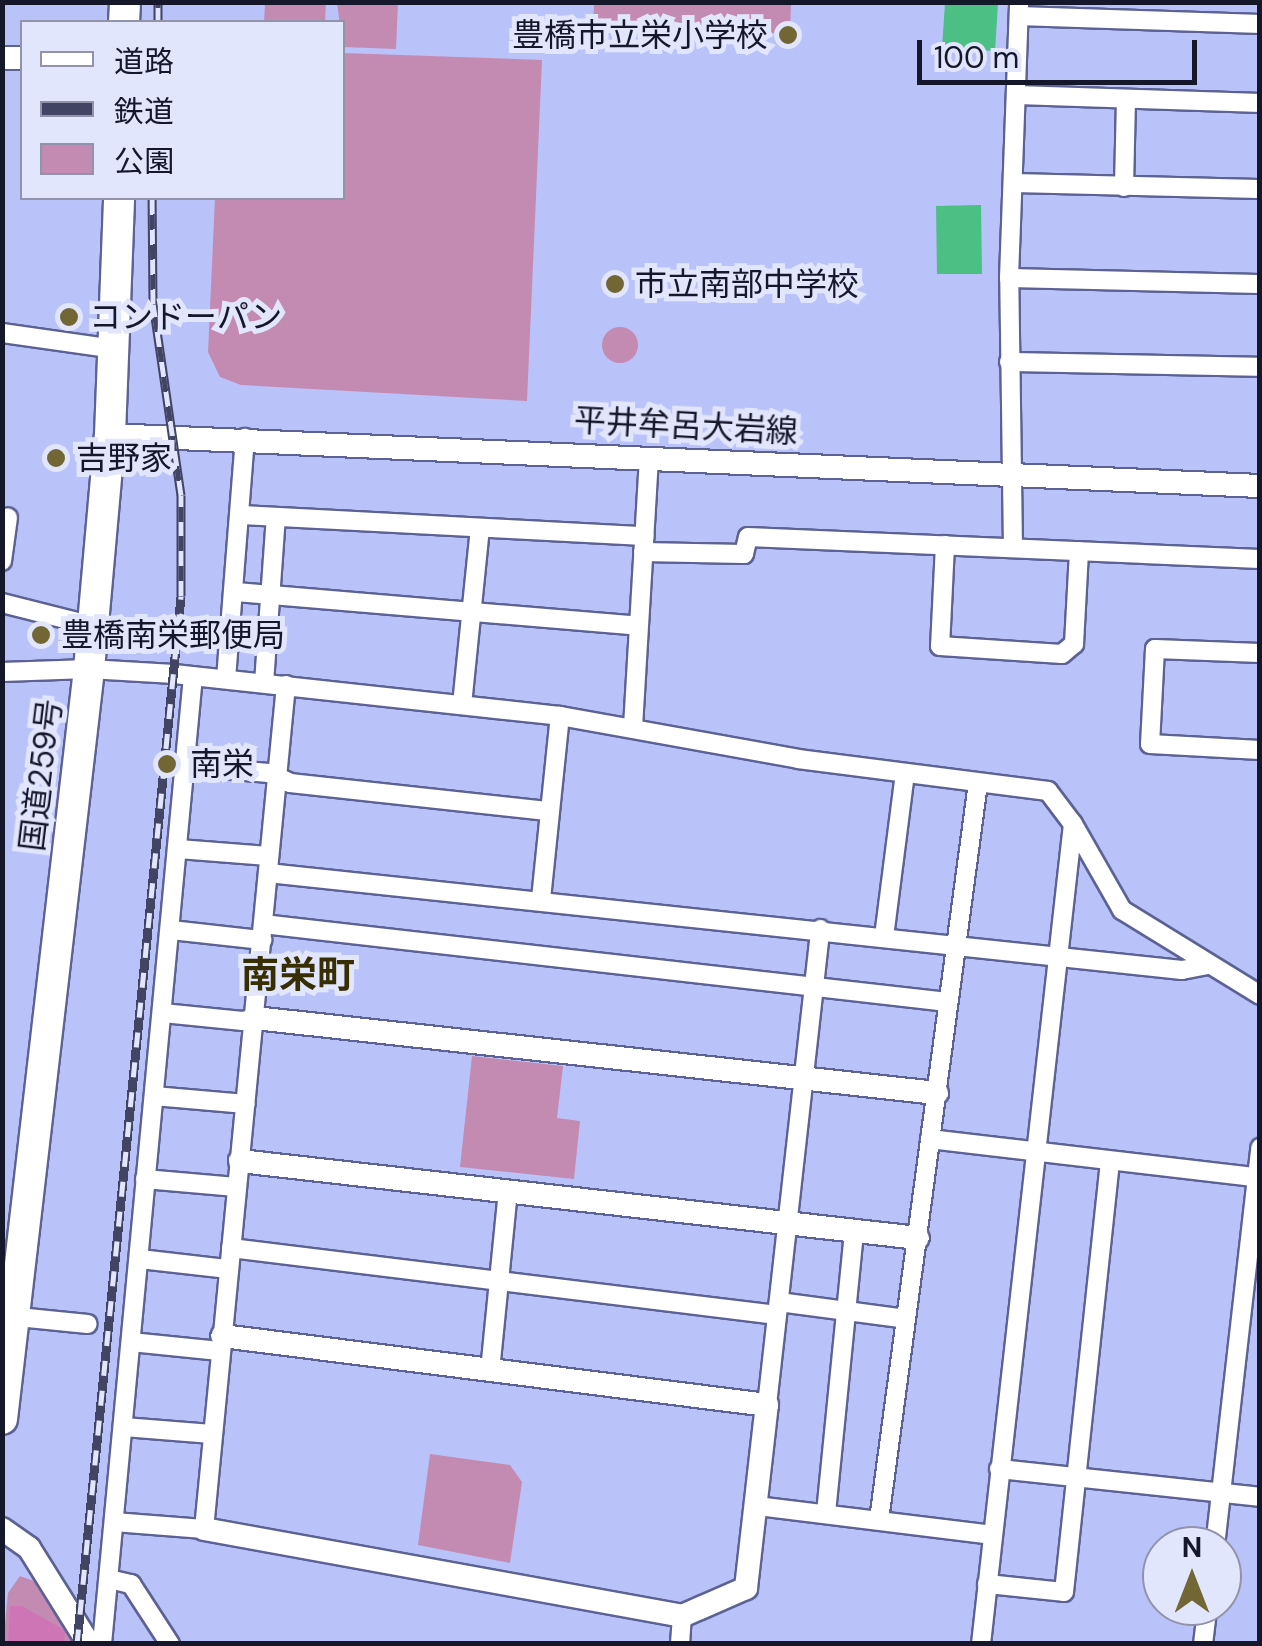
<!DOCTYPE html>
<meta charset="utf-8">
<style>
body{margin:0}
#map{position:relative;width:1262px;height:1646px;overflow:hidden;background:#bac2fa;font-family:"DM Sans","Noto Sans JP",sans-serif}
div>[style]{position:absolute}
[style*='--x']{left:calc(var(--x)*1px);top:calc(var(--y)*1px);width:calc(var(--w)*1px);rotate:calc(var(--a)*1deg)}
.green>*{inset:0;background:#c38bb2}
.round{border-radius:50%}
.forest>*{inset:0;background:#ce75b6}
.water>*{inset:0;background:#4bbf84}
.roads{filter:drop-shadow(2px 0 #5c6294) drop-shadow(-2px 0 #5c6294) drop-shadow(0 2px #5c6294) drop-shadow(0 -2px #5c6294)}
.street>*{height:18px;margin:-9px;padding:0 9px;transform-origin:9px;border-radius:9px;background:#fff}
.secondary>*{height:22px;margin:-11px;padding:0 11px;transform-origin:11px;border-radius:11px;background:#fff}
.highway>*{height:30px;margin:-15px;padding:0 15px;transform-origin:15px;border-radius:15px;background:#fff}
.rail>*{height:9px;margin-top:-4.5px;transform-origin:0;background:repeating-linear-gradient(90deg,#e2e6fd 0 15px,#414563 0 30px);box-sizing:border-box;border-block:2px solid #414563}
.dots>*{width:28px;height:28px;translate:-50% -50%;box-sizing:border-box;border:5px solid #e2e6fd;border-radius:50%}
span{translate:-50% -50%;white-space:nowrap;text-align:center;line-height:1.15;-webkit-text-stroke:10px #e2e6fd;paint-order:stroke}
.poi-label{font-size:32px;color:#15172b}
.right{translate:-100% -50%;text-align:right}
.left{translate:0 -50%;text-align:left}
.street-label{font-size:32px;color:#15172b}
.quarter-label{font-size:38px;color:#372f03;font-weight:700}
.frame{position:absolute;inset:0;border:5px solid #15172b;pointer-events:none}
.legend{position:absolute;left:20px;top:20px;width:325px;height:180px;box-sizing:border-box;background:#e2e6fd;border:2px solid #9093a9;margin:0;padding:12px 18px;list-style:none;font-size:30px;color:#15172b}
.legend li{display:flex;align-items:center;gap:20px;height:50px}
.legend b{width:50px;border:2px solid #9093a9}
.north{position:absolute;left:1142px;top:1526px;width:100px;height:100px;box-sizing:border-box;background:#e2e6fd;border:2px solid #9093a9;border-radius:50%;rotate:0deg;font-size:28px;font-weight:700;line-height:40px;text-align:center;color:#15172b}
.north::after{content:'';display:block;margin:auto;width:35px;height:45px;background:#726734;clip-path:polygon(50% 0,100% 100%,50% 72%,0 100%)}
.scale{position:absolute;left:917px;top:40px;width:280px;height:45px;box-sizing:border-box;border:5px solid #15172b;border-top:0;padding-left:12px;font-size:30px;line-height:35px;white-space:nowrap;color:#15172b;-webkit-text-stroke:8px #e2e6fd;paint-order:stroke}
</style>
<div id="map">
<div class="green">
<div style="clip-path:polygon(265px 3px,326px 3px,325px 22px,264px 22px)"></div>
<div style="clip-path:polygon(337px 3px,398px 3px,396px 49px,343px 47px)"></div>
<div style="clip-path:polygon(594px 3px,791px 3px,790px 33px,593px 31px)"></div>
<div style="clip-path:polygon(343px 53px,542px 60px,527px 401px,241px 385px,220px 377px,208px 352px,215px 198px,342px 198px)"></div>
<div class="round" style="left:602px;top:327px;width:36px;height:36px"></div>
<div style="clip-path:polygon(472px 1056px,563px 1066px,557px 1118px,580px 1121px,574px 1179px,460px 1167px)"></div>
<div style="clip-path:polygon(430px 1454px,510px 1465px,522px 1482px,510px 1563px,418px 1545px)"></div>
<div style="clip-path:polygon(20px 1576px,37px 1582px,76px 1644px,3px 1644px,8px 1593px)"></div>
</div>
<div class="forest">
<div style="clip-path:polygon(10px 1606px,22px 1606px,66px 1631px,63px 1643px,8px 1643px)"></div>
</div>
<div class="water">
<div style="clip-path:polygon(945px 3px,998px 3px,995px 51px,942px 48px)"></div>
<div style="clip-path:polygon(981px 205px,982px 274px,937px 274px,936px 206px)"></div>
</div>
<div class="roads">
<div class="street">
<div style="--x:1019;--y:16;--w:241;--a:1.9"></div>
<div style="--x:1018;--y:95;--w:242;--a:1.9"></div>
<div style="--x:1013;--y:183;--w:247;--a:1.4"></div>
<div style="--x:1124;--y:187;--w:87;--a:-88.7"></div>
<div style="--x:1009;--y:278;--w:251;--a:1.4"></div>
<div style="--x:2;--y:333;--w:113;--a:8.1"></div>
<div style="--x:1009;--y:362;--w:251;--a:1.1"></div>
<div style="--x:241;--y:515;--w:404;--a:3"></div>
<div style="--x:945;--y:545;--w:101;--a:92.8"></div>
<div style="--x:940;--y:646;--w:122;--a:3.8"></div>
<div style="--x:1062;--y:654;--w:16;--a:-40"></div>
<div style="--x:1074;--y:644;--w:93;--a:-86.9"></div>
<div style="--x:1013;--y:548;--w:270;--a:-90.8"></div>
<div style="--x:1009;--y:278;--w:276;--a:-87.9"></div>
<div style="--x:643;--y:552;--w:101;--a:1.1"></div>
<div style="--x:744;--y:554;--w:17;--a:-77"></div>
<div style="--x:748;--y:537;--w:512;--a:2.46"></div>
<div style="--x:2;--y:561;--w:44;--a:-82.2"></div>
<div style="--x:236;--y:592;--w:404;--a:4.8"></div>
<div style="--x:2;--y:603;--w:94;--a:14.2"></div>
<div style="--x:1260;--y:653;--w:105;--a:-177.8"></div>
<div style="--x:1155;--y:649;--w:95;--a:93"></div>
<div style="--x:1150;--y:744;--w:110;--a:3.1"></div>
<div style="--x:2;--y:672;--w:87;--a:-2"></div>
<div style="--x:89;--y:669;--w:85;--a:3.4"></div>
<div style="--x:174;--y:674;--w:388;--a:6.2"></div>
<div style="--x:560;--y:716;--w:242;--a:10.2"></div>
<div style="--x:798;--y:759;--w:252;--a:7.3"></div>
<div style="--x:1048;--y:791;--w:41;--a:52.9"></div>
<div style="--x:1073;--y:824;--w:99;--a:60.3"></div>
<div style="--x:1122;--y:910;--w:162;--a:31.6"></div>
<div style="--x:226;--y:679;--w:242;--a:-85.5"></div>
<div style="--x:264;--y:683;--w:166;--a:-85.9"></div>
<div style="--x:462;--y:705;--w:177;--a:-84.2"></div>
<div style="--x:633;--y:727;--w:270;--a:-86.6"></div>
<div style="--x:186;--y:766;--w:83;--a:4.8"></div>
<div style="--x:269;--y:773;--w:23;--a:25"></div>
<div style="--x:290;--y:783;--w:261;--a:6.2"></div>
<div style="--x:178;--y:849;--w:91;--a:4.4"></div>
<div style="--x:268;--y:873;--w:919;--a:6.06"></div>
<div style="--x:1182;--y:970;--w:25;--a:-11"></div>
<div style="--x:541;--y:899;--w:184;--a:-84.1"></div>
<div style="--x:263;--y:924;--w:689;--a:6.5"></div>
<div style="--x:171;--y:930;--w:92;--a:6.3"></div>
<div style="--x:884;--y:937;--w:164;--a:-82.7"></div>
<div style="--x:163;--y:1013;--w:80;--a:5.7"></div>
<div style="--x:243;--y:1021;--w:12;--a:-14"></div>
<div style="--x:154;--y:1096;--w:92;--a:5"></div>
<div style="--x:930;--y:1139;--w:332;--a:6.7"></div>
<div style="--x:145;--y:1179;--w:91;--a:5"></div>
<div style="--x:231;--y:1248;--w:550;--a:7"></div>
<div style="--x:140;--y:1259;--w:89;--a:6.5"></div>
<div style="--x:779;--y:1302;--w:128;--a:7.6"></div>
<div style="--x:8;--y:1316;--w:80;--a:5.7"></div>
<div style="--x:131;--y:1342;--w:89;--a:5.8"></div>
<div style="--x:490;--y:1371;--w:181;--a:-84.3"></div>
<div style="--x:767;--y:1405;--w:479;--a:-83.6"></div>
<div style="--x:124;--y:1427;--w:88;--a:4.5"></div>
<div style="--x:999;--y:1469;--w:262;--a:6.1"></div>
<div style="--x:757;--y:1506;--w:237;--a:7"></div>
<div style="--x:826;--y:1513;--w:284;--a:-84.3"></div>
<div style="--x:879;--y:1520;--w:744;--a:-82.35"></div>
<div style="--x:114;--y:1522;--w:90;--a:4.4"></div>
<div style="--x:204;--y:1529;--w:848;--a:-84.45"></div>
<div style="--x:1215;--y:1546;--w:401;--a:-83.5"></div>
<div style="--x:109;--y:1579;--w:23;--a:13"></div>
<div style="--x:131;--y:1584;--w:72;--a:57"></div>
<div style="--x:987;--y:1584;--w:77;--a:5.9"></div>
<div style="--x:1064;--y:1592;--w:433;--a:-83.9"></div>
<div style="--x:102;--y:1644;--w:972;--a:-84.63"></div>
<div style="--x:680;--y:1644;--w:28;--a:-86"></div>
<div style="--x:981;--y:1644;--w:825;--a:-83.6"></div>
<div style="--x:1203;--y:1644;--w:38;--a:-83"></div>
</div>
<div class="secondary">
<div style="--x:2;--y:58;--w:20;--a:0"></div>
<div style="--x:110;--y:435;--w:1151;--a:2.54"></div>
<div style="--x:255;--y:1018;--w:686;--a:6.28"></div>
<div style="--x:240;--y:1161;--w:682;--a:6.48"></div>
<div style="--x:2;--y:1529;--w:33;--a:35"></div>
<div style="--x:29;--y:1548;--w:113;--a:58"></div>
<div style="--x:204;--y:1529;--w:486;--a:10.3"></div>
<div style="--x:682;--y:1616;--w:70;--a:-23.6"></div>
<div style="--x:746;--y:1588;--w:184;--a:-83.5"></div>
<div style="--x:767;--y:1405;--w:549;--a:-172.78"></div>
</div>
<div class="highway">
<div style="--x:124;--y:22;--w:20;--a:-87"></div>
<div style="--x:2;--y:1419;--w:755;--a:-83.38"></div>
<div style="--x:89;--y:669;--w:235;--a:-84.9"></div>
<div style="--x:110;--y:435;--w:237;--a:-87.8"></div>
</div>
</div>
<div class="rail">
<div style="--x:158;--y:22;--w:20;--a:-90"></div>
<div style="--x:77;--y:1644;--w:1053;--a:-84.33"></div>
<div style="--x:181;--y:596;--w:101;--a:-90"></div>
<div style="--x:181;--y:495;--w:193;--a:-98.3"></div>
<div style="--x:153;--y:304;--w:106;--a:-90.5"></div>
</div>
<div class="dots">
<div style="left:788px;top:35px;background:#726734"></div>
<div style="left:615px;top:284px;background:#726734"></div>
<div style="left:69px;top:317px;background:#726734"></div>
<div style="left:56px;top:458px;background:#726734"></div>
<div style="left:41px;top:635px;background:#726734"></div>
<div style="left:167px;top:764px;background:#726734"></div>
</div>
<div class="poi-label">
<span class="right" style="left:768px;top:35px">豊橋市立栄小学校</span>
<span class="left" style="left:635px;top:284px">市立南部中学校</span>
<span class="left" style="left:89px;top:317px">コンドーパン</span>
<span class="left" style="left:76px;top:458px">吉野家</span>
<span class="left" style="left:61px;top:635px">豊橋南栄郵便局</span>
<span class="left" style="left:190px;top:764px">南栄</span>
</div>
<div class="street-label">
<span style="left:686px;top:426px;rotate:3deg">平井牟呂大岩線</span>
<span style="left:41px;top:775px;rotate:-83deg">国道259号</span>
</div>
<div class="quarter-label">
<span style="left:298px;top:976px">南栄町</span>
</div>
<div class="frame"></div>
<ul class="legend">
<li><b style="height:12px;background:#fff"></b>道路</li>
<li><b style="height:12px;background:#414563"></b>鉄道</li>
<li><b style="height:28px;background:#c38bb2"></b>公園</li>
</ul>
<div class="north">N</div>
<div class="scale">100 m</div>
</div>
